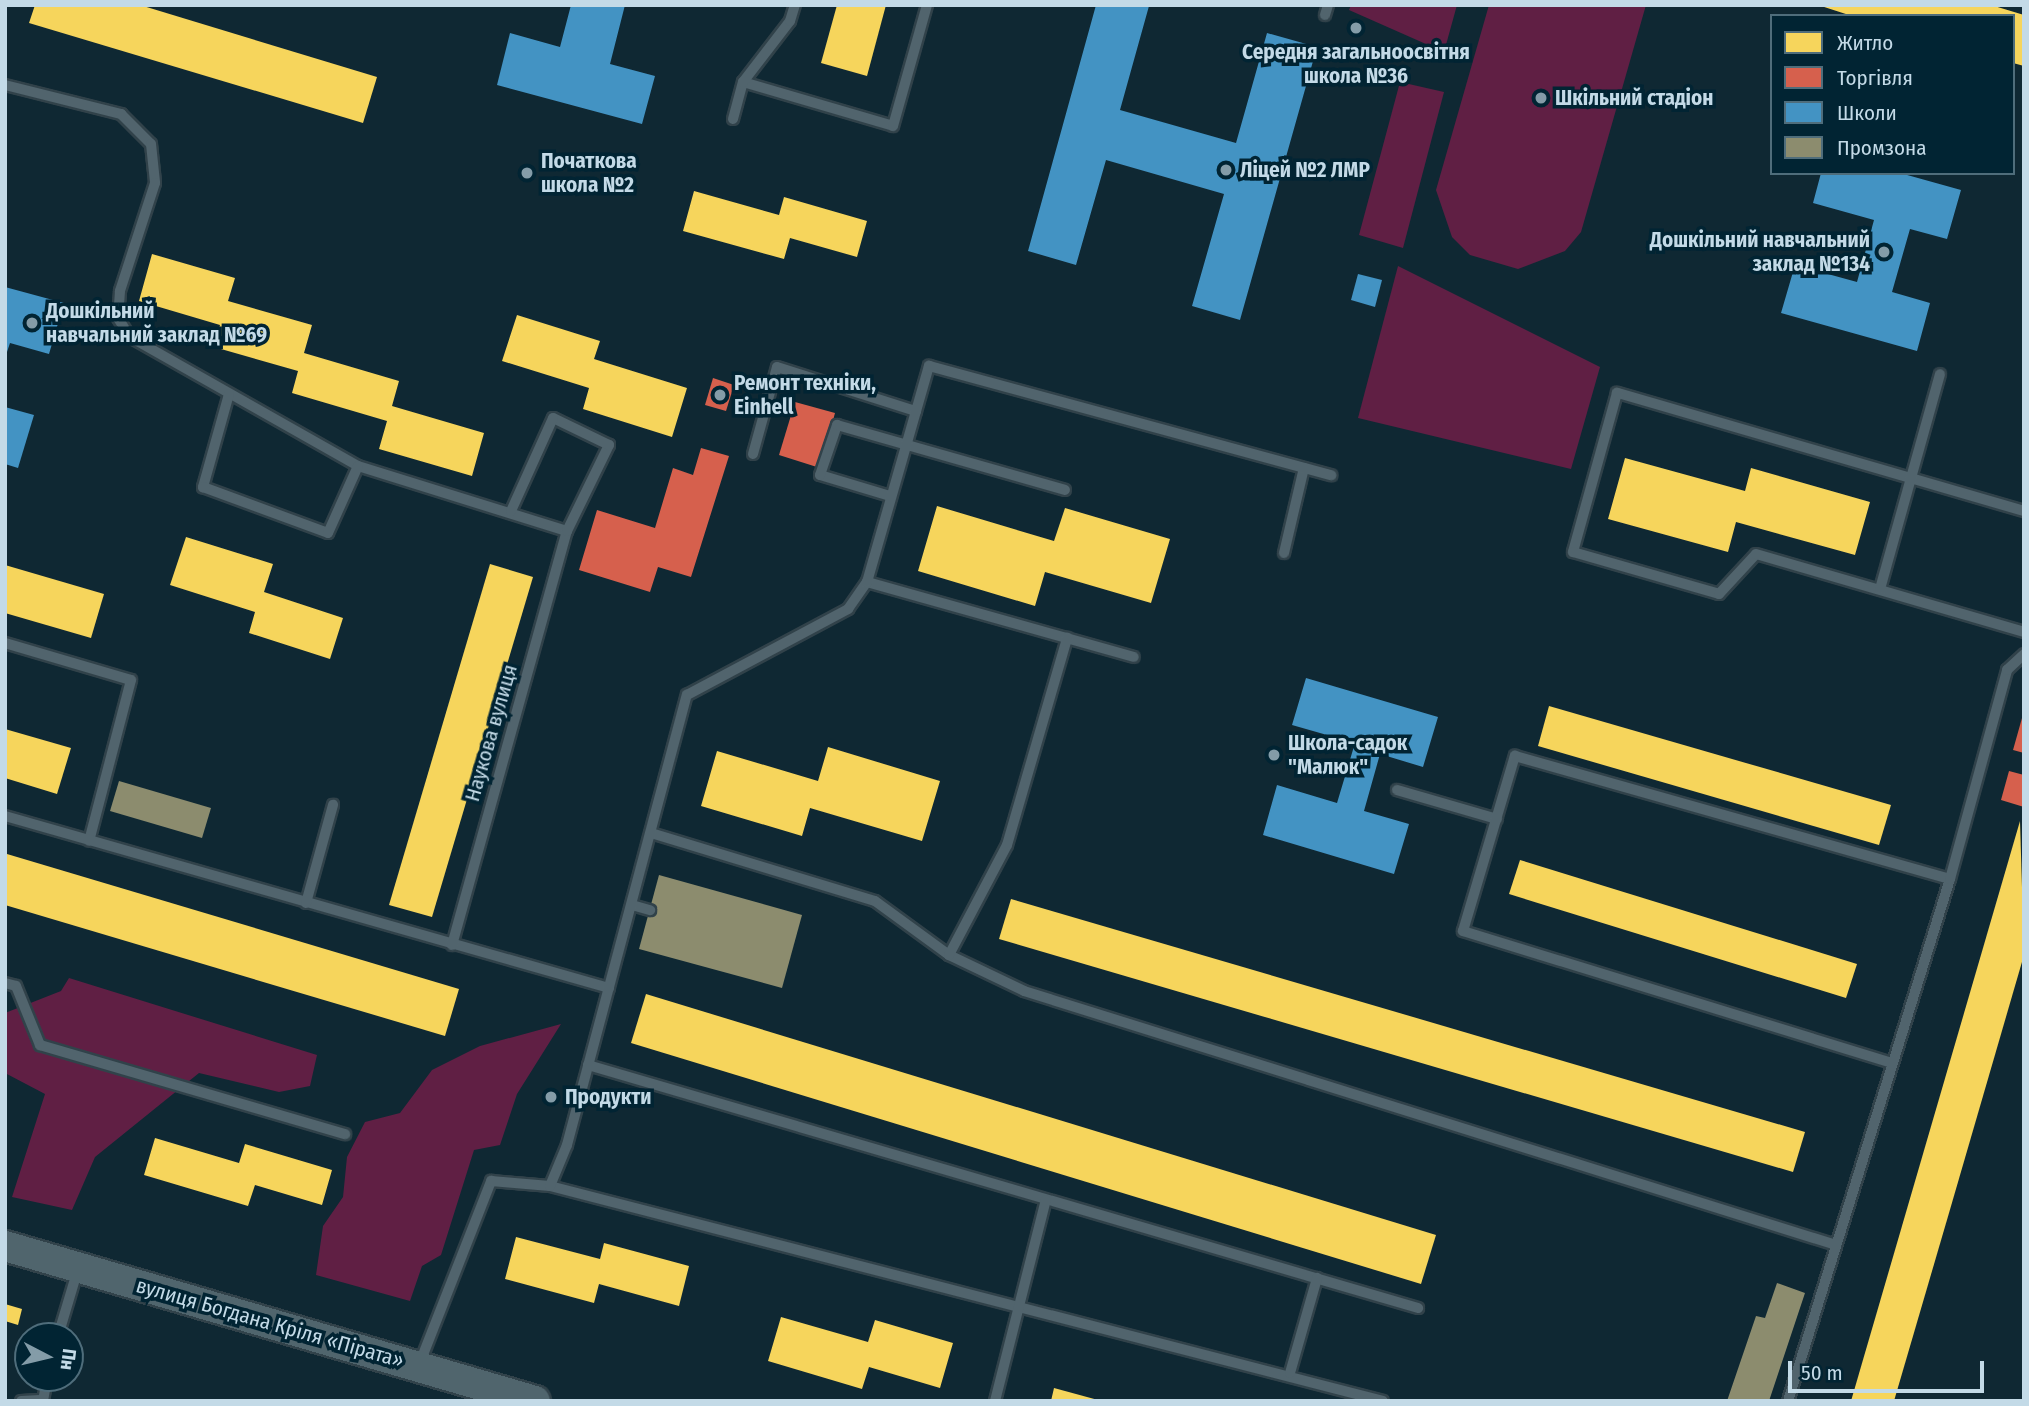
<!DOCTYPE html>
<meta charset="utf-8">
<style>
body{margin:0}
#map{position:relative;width:2029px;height:1406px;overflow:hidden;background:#0f2833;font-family:"Fira Sans Condensed",sans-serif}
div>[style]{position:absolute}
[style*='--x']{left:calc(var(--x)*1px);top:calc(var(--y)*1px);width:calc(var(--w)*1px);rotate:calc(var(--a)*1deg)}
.green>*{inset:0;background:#601f44}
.homes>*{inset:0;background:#f6d55c}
.shops>*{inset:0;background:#d6604d}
.schools>*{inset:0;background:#4393c3}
.industry>*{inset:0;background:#8c8c6e}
.roads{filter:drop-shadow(2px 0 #31424a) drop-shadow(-2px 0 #31424a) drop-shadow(0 2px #31424a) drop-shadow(0 -2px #31424a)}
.lane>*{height:10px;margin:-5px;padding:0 5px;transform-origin:5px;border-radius:5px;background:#51646d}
.secondary>*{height:30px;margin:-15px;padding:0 15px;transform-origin:15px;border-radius:15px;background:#50656d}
.dots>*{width:19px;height:19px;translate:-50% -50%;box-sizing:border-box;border:4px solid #012433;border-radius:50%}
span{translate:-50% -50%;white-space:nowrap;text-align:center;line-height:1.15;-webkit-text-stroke:7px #012433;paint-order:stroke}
.poi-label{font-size:21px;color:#c3dae7;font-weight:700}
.left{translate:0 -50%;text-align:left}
.right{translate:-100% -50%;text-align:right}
.street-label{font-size:21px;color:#c3dae7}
.frame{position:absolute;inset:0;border:7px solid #c3dae7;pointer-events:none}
.legend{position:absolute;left:1770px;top:14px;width:245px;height:161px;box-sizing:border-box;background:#012433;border:2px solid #4f6d7b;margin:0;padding:9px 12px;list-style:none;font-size:21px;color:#c3dae7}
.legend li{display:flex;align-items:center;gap:14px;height:35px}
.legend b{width:35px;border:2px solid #4f6d7b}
.north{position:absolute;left:14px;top:1322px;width:70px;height:70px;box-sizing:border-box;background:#012433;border:2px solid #4f6d7b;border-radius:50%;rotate:97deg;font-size:19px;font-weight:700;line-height:28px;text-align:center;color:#c3dae7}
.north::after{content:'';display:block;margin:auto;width:24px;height:32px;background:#849ca8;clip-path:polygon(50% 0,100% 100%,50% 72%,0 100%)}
.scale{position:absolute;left:1788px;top:1361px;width:196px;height:32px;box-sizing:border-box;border:4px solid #c3dae7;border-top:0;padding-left:9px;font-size:21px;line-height:24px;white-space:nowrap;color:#c3dae7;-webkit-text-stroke:5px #012433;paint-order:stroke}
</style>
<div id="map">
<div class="green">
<div style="clip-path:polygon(1351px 5px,1457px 5px,1444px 52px,1349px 10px)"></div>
<div style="clip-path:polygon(1489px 5px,1646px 5px,1581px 232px,1565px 251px,1518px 269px,1470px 255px,1452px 237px,1436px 190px)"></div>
<div style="clip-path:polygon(1400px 82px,1444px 92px,1403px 248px,1359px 235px)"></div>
<div style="clip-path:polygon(1398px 266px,1600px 367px,1571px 469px,1358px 418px)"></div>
<div style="clip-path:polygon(69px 978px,317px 1055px,310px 1086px,279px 1092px,199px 1073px,95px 1157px,72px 1210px,12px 1197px,45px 1094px,5px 1073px,5px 1013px,61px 991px)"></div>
<div style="clip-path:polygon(561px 1024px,517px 1094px,500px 1145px,474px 1150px,441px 1255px,422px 1266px,410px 1301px,316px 1275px,323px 1226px,343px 1197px,347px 1157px,365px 1122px,400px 1113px,432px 1070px,480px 1046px)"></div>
</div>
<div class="homes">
<div style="clip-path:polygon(35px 5px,140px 5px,377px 77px,363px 123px,29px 23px)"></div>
<div style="clip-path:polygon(837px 5px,886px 5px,867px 76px,821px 63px)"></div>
<div style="clip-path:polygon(1818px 5px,1991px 5px,2024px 15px,2024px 66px,2013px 63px,2013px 16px,1852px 16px)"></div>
<div style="clip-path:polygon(694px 191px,779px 215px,784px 197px,867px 221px,857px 257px,790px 238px,784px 259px,683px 231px)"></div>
<div style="clip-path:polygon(152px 254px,235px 278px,228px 301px,312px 325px,304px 353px,399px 381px,392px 406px,484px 433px,472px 476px,379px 449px,387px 421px,292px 393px,298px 371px,214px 347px,220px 325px,139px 301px)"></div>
<div style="clip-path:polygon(517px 315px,600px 341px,594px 359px,687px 388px,672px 437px,583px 409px,589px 388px,502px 361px)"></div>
<div style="clip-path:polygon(1625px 458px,1745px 491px,1751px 468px,1870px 502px,1855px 555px,1736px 522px,1728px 552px,1608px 519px)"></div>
<div style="clip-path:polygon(937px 506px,1054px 541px,1065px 508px,1170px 539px,1151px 603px,1045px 572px,1035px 606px,918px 571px)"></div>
<div style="clip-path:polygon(186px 537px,273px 564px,264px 592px,343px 618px,330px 659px,249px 633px,255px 612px,170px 585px)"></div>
<div style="clip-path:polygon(490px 564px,533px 577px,432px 917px,389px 905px)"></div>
<div style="clip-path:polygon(5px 565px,104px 594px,91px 638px,5px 613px)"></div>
<div style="clip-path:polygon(1549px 706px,1891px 805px,1879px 845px,1538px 746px)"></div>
<div style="clip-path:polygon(5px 729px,71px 748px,57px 794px,5px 778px)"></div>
<div style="clip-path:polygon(828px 747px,940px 781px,922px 841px,810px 808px,802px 836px,701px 806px,717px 751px,818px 781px)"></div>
<div style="clip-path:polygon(2020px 821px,2024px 955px,1949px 1213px,1894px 1401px,1851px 1401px)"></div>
<div style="clip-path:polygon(7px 854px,459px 989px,445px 1036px,5px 905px)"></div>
<div style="clip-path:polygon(1520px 860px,1857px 964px,1846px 998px,1509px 894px)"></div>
<div style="clip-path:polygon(1011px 899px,1805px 1132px,1793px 1172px,999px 939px)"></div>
<div style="clip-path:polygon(646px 994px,1436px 1235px,1421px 1284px,631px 1043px)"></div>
<div style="clip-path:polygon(155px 1138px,239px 1163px,245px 1144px,332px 1170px,322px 1205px,255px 1185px,248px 1206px,144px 1175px)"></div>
<div style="clip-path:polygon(516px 1237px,600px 1259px,604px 1243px,689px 1266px,679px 1306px,599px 1284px,594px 1303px,505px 1279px)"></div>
<div style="clip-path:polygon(5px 1304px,22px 1309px,18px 1325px,5px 1321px)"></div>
<div style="clip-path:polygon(781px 1317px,868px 1342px,875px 1320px,953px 1343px,940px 1388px,869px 1367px,862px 1389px,768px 1361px)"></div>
<div style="clip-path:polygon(1054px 1388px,1098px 1400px,1098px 1401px,1051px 1401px)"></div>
</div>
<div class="shops">
<div style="clip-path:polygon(713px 378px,734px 385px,726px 411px,705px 405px)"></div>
<div style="clip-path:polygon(795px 402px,835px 413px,820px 468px,779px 455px)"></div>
<div style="clip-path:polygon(701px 448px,729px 456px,691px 577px,658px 567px,650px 592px,579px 570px,597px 510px,655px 528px,673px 468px,693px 475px)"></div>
<div style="clip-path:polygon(2024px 711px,2024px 753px,2013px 750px)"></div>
<div style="clip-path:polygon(2009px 771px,2024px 775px,2024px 807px,2001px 800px)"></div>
</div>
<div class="schools">
<div style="clip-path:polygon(571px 5px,625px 5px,610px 64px,655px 76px,642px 124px,497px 85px,510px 33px,560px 47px)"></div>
<div style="clip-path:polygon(1096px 5px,1149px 6px,1120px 110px,1236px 143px,1267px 33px,1317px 47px,1240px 320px,1192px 306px,1224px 194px,1106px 160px,1076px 265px,1028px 251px)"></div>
<div style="clip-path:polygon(1821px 173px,1900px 173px,1961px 190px,1947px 239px,1910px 229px,1892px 292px,1930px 303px,1917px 351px,1781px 313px,1795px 265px,1857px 282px,1874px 220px,1813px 203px)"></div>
<div style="clip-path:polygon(1358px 274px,1382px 280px,1375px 307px,1351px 300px)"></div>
<div style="clip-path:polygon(5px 287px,64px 303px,49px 354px,10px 343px,5px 358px)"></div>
<div style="clip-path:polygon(5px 407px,34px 415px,18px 468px,5px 464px)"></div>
<div style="clip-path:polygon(1306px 678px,1438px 717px,1423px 767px,1380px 754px,1364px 811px,1409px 824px,1394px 874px,1263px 835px,1277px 785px,1337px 803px,1355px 743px,1292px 725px)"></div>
</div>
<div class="industry">
<div style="clip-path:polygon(119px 781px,211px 808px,202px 838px,110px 811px)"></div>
<div style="clip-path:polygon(659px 875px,802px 915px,782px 988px,639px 949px)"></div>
<div style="clip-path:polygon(1777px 1283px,1805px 1293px,1769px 1401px,1727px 1401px,1756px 1316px,1765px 1318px)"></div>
</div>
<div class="roads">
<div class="lane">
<div style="--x:1325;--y:15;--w:10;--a:-73"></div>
<div style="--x:743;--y:82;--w:156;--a:16.3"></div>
<div style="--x:893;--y:126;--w:126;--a:-74.3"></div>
<div style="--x:5;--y:85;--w:120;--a:14"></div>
<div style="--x:121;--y:114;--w:42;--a:45"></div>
<div style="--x:151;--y:144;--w:39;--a:84"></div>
<div style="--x:155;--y:183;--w:114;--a:108"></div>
<div style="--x:120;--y:291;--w:27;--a:94"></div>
<div style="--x:118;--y:318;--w:22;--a:58"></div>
<div style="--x:130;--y:337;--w:262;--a:29.5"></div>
<div style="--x:358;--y:466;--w:219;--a:17.3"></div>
<div style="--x:733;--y:119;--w:38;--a:-75"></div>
<div style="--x:743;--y:82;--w:77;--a:-52.4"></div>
<div style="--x:790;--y:21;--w:17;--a:-73"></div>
<div style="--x:229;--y:394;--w:97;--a:105.6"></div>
<div style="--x:203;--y:487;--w:133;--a:20.2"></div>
<div style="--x:328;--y:533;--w:73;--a:-65.9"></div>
<div style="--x:753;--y:454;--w:90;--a:-74.6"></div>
<div style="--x:777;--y:367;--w:146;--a:17.6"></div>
<div style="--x:890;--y:496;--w:73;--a:-163.3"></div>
<div style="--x:820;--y:475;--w:53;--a:-71.2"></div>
<div style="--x:837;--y:425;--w:237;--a:15.9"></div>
<div style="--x:2024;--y:511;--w:424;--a:-163.8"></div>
<div style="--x:1617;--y:393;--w:165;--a:105.5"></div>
<div style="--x:1573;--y:552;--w:152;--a:16"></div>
<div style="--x:1719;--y:594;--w:54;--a:-47.2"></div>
<div style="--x:1756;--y:554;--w:279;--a:16.2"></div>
<div style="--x:1284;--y:553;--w:87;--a:-76.8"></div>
<div style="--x:867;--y:582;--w:277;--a:15.7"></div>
<div style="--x:1880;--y:589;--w:223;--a:-74.4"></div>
<div style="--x:5;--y:643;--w:131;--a:16.4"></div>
<div style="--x:131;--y:680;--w:166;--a:104.6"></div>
<div style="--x:1397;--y:790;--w:104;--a:16.2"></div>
<div style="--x:5;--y:816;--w:628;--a:15.9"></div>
<div style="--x:651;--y:833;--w:234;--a:16.9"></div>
<div style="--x:875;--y:901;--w:92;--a:36.1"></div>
<div style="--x:949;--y:955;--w:83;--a:25.6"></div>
<div style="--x:1024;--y:991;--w:851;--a:17.37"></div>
<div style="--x:306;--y:903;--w:102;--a:-74.6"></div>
<div style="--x:632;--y:905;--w:19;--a:16"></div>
<div style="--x:452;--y:945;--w:430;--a:-74.5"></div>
<div style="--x:567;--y:531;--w:96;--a:-64"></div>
<div style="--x:609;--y:445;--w:62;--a:-154.3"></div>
<div style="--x:553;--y:418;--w:102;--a:114.3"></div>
<div style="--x:949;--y:955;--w:124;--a:-62.2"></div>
<div style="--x:1007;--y:845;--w:216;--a:-73.8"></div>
<div style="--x:5;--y:983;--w:11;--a:15"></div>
<div style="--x:16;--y:986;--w:64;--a:67.9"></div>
<div style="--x:40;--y:1045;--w:318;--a:16.3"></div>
<div style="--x:1892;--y:1063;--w:449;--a:-162.9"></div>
<div style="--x:1463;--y:931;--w:183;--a:-73.5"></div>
<div style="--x:1515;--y:756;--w:452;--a:15.8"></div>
<div style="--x:588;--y:1065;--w:865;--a:16.32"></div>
<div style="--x:550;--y:1186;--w:860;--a:14.47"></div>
<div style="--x:58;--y:1336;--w:70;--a:-73.4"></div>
<div style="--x:419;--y:1365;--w:198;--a:-68.6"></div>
<div style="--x:491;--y:1181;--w:59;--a:4.8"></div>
<div style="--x:550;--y:1186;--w:44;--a:-67.5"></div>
<div style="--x:567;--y:1145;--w:466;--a:-75.1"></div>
<div style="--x:687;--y:695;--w:183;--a:-28.1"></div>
<div style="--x:848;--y:609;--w:33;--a:-55"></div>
<div style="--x:867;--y:582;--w:225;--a:-74"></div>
<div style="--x:929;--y:366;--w:417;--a:15.2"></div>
<div style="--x:1290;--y:1373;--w:99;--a:-74.1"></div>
<div style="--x:21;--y:1401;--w:19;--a:-3"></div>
<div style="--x:43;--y:1401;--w:23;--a:-80"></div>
<div style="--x:995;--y:1401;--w:207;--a:-75.8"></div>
<div style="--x:1788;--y:1401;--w:547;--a:-72.76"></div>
<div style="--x:1950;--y:879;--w:217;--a:-74.7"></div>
<div style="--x:2007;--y:670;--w:23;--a:-43"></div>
</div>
<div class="secondary">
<div style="--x:5;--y:1246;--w:552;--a:16.3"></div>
</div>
</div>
<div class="dots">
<div style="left:1356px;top:28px;background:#849ca8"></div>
<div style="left:1541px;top:98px;background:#849ca8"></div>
<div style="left:1226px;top:170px;background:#849ca8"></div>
<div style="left:527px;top:173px;background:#849ca8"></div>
<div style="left:1884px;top:252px;background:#849ca8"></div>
<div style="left:32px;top:323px;background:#849ca8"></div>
<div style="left:720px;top:395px;background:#849ca8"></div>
<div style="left:1274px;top:755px;background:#849ca8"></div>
<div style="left:551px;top:1097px;background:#849ca8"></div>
</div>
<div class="poi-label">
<span style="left:1356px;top:64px">Середня загальноосвітня<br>школа №36</span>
<span class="left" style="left:1555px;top:98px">Шкільний стадіон</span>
<span class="left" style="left:541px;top:173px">Початкова<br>школа №2</span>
<span class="left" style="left:1240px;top:170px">Ліцей №2 ЛМР</span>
<span class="right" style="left:1870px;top:252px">Дошкільний навчальний<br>заклад №134</span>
<span class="left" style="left:46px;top:323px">Дошкільний<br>навчальний заклад №69</span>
<span class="left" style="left:734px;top:395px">Ремонт техніки,<br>Einhell</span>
<span class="left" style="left:1288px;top:755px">Школа-садок<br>"Малюк"</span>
<span class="left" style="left:565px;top:1097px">Продукти</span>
</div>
<div class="street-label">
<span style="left:491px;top:733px;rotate:-74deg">Наукова вулиця</span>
<span style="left:270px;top:1323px;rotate:16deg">вулиця Богдана Кріля «Пірата»</span>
</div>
<div class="frame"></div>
<ul class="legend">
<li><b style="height:19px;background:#f6d55c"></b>Житло</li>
<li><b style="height:19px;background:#d6604d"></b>Торгівля</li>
<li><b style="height:19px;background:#4393c3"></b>Школи</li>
<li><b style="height:19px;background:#8c8c6e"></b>Промзона</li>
</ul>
<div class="north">Пн</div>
<div class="scale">50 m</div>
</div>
